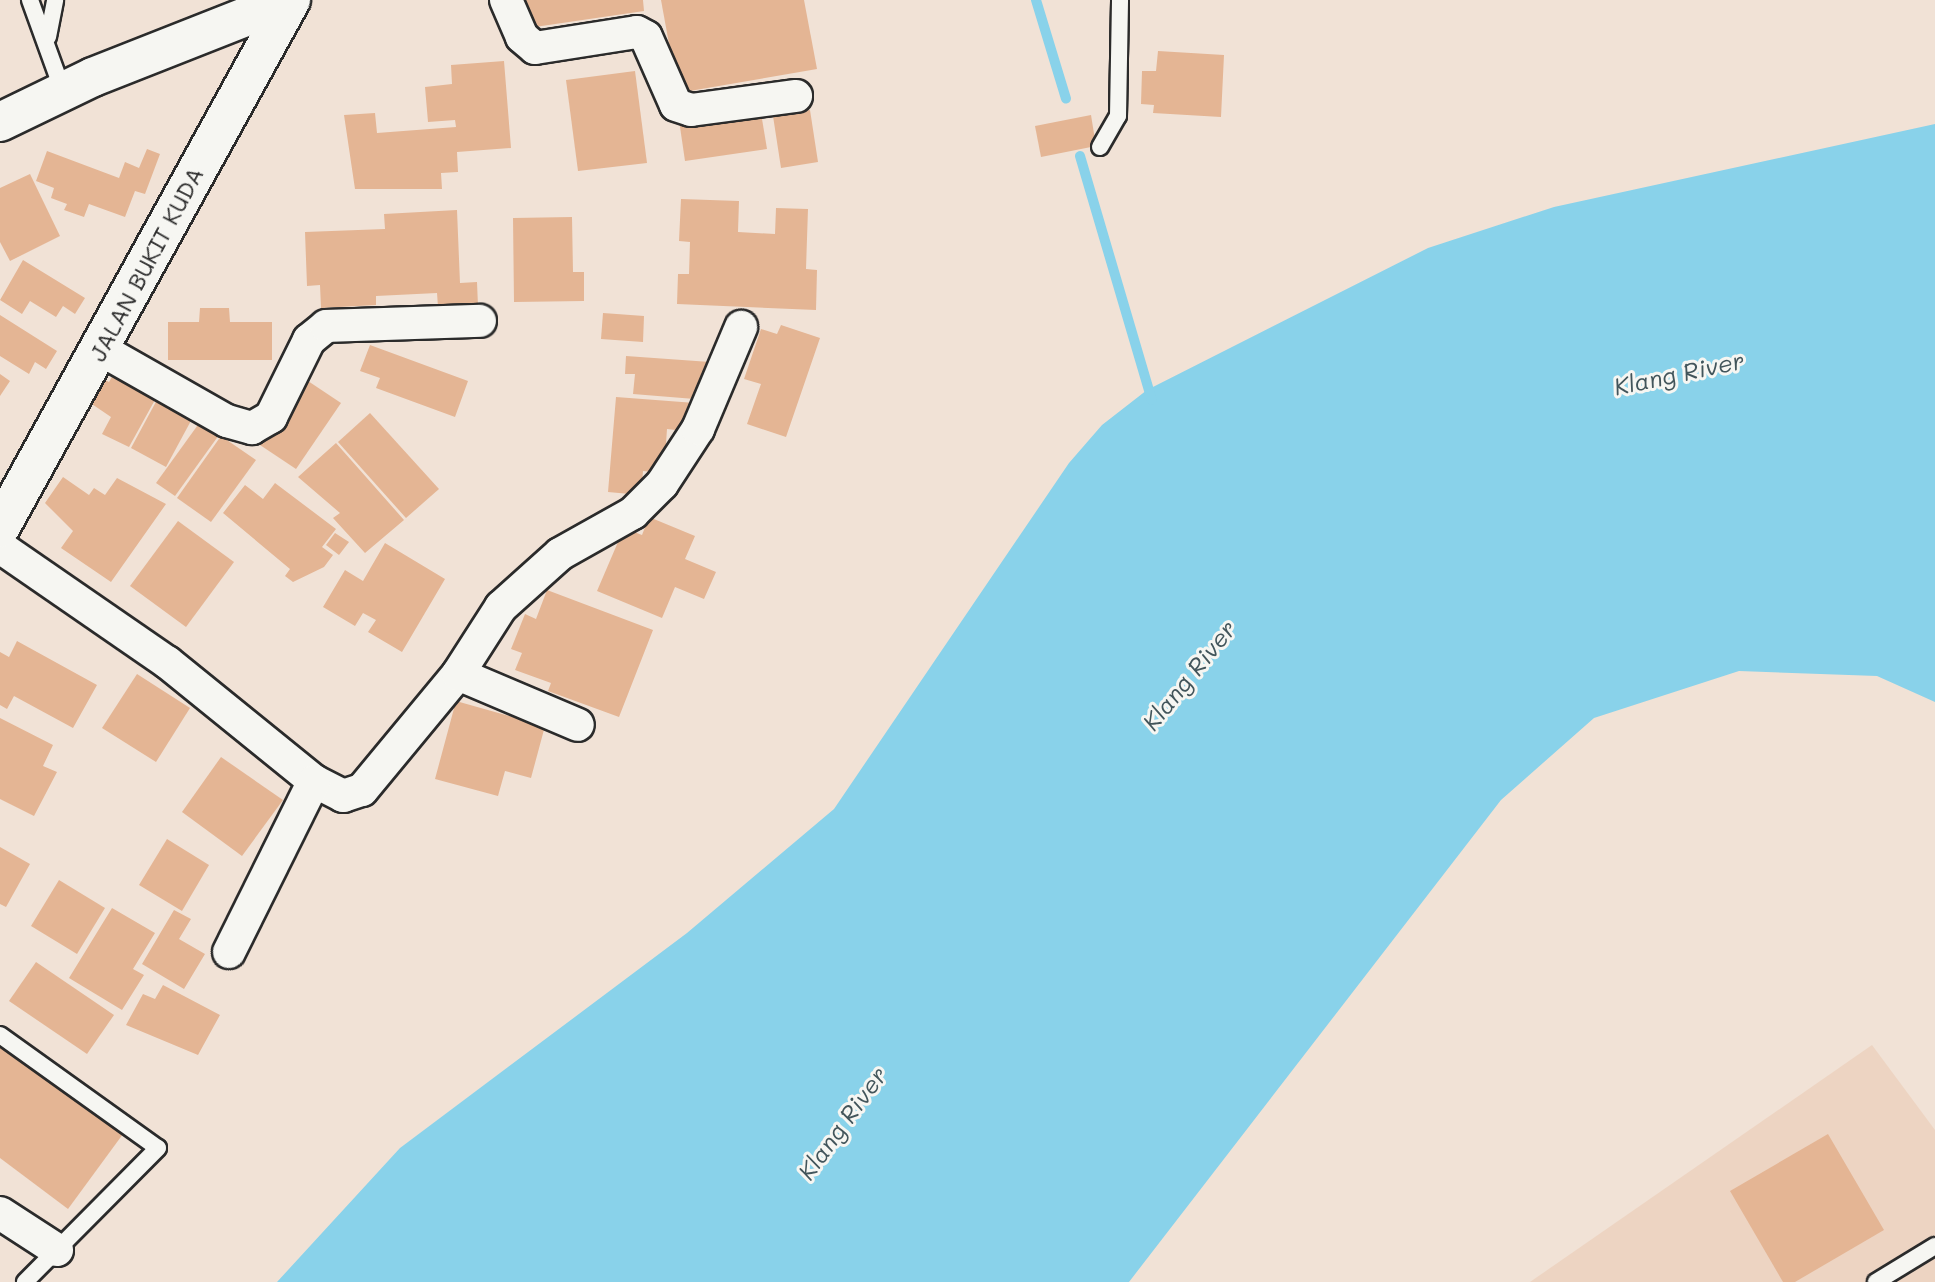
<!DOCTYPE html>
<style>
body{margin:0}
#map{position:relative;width:1935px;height:1282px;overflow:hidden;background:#f1e2d6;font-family:Mali,sans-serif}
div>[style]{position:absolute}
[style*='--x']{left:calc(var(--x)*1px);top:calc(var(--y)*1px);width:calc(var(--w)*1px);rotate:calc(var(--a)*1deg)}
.built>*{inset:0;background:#edd4c2}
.water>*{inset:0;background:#89d2ea}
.stream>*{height:10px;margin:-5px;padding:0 5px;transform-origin:5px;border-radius:5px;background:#89d2ea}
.building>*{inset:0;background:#e4b594}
.roads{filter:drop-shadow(2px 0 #2b2b2b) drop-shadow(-2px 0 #2b2b2b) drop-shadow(0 2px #2b2b2b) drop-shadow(0 -2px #2b2b2b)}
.service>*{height:16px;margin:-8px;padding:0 8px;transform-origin:8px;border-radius:8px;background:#f6f6f2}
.minor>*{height:32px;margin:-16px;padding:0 16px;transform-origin:16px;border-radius:16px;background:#f6f6f2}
.tertiary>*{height:38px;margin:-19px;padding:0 19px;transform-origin:19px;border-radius:19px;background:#f6f6f2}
span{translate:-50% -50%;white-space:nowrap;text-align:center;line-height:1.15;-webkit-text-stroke:6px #f6f6f2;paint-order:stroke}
.street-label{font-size:23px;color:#2b2b2b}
.water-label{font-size:24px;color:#42555b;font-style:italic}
</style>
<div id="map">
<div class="built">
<div style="clip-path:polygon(1872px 1045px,1935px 1130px,1935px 1282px,1530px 1282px)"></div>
</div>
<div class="water">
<div style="clip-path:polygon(1935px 124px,1935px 702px,1877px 676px,1739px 671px,1594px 718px,1501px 800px,1129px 1282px,277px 1282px,400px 1148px,687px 933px,834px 809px,1069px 463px,1102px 425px,1147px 390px,1428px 248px,1554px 207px)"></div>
</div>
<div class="stream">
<div style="--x:1036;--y:0;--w:103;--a:73.1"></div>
<div style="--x:1080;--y:156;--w:254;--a:73.6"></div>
</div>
<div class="building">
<div style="clip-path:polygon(524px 0,643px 0,644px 11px,528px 28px)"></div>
<div style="clip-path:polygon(661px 0,804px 0,817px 69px,678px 93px)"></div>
<div style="clip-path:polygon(1158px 51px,1224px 55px,1221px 117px,1153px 113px,1154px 105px,1141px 104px,1142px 71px,1156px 71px)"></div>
<div style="clip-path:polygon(504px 61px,511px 148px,457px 152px,458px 172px,441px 173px,442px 189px,355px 189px,344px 115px,375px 113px,377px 133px,456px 127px,455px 120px,428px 122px,425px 87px,452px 84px,451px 65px)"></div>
<div style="clip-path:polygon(635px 71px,647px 163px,578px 171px,566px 80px)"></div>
<div style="clip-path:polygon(760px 107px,767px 149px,685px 161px,679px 120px)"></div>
<div style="clip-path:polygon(810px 110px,818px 162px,781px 168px,773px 116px)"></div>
<div style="clip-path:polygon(1091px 115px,1096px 146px,1041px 157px,1035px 126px)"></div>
<div style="clip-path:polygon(147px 149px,160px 154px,145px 194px,135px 191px,125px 217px,89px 204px,84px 217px,64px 210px,67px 204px,51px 198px,54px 188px,36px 181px,47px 151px,119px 178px,125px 162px,139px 168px)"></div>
<div style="clip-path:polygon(30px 174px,60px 236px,10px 261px,0 242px,0 188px)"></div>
<div style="clip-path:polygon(681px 199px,739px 201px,738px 232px,775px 234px,776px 208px,808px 209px,806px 269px,817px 270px,816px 310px,677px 304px,678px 274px,689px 274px,690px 242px,679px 241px)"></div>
<div style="clip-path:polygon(457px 210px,460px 283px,477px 282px,478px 306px,438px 307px,437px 293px,376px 296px,376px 305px,321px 308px,320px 285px,307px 286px,305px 232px,385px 229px,384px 214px)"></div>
<div style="clip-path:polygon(572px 217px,573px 272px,584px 272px,584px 301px,514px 302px,513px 218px)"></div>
<div style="clip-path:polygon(23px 260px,85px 298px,75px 314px,63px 306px,56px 317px,30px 301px,22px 314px,0 300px)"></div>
<div style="clip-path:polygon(200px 308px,229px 308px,230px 322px,272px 322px,272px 360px,168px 360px,168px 322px,199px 322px)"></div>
<div style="clip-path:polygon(603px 313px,644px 316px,643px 342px,601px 339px)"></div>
<div style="clip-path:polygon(0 315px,57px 351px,46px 369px,35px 362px,29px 374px,0 356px)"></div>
<div style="clip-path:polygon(781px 325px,820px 338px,786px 437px,747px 424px,761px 384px,744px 379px,761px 329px,777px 334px)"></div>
<div style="clip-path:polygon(370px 345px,468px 381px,455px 417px,376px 388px,380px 378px,360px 371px)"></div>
<div style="clip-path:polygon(626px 356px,710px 362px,707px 400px,633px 394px,635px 374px,625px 374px)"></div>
<div style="clip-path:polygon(0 374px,10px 381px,0 396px)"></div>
<div style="clip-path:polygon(96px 375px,109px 382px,113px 375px,156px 398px,129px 447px,102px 434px,111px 417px,83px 398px)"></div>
<div style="clip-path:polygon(302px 377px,341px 403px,296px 469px,257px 443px)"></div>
<div style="clip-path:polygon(616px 397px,695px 403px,693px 432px,667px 429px,664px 473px,643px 471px,641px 495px,608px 492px)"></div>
<div style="clip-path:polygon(158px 398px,193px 417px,166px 467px,131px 448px)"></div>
<div style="clip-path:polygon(370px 413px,439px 489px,406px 518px,338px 442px)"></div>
<div style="clip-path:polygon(200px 422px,219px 435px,175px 496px,156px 483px)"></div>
<div style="clip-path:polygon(221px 436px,256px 460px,211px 522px,177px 498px)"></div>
<div style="clip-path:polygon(336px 443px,404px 520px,365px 553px,333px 518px,340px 513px,298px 477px)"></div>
<div style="clip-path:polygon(63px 477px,89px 495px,94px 488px,105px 495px,117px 478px,166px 504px,111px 582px,61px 548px,73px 531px,45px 503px)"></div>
<div style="clip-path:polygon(275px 483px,336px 529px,322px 547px,333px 555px,324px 567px,293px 582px,285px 576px,290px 569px,223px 513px,245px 485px,263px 499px)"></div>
<div style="clip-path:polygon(649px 517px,695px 536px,685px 559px,716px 572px,704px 599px,675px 587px,662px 618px,597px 591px,624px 528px,642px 535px)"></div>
<div style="clip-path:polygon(178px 521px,234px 562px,186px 627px,130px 586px)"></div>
<div style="clip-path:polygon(335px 533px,349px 542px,339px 555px,326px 545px)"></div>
<div style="clip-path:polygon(385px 543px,445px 579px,402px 652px,368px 632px,376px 620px,363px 613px,355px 626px,323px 607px,345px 570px,363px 581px)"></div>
<div style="clip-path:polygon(547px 590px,653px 630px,619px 717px,548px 691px,551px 683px,515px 670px,522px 653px,511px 649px,525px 614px,536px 619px)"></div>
<div style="clip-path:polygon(17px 641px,97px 685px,73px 728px,14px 696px,7px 709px,0 705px,0 652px,9px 657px)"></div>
<div style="clip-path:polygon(137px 674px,190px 708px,156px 762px,102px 728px)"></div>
<div style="clip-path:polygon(456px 701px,545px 726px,531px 778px,505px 771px,498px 796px,435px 779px)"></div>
<div style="clip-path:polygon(0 718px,53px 745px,43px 766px,57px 772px,34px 816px,0 799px)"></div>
<div style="clip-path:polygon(221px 757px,283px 800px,242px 856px,182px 812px)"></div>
<div style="clip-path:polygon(167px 839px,209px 865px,182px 911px,139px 885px)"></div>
<div style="clip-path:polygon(0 847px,30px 864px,6px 907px,0 904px)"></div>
<div style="clip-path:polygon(59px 880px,105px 908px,77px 954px,31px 926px)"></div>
<div style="clip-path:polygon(112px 908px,155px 933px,133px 969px,144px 975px,122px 1010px,69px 978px)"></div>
<div style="clip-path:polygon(174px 910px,191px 919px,179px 939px,205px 954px,184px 989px,142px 964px)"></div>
<div style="clip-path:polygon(36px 962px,114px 1015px,87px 1054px,9px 1001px)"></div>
<div style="clip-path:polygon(163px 985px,220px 1015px,198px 1055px,126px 1025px,143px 994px,155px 999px)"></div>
<div style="clip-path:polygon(0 1044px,123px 1134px,68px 1209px,0 1158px)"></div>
<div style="clip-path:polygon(1828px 1134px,1884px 1230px,1795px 1282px,1783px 1282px,1730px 1191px)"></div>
</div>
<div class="roads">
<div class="service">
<div style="--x:30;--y:0;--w:97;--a:70.1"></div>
<div style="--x:48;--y:37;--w:38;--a:-79"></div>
<div style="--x:1100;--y:147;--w:36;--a:-60"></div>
<div style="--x:1118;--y:116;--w:116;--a:-89"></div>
<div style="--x:0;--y:1035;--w:194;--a:35.6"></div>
<div style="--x:158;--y:1148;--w:189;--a:134.8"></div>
<div style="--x:1876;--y:1282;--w:69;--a:-31.4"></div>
</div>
<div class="minor">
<div style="--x:506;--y:0;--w:40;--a:66.6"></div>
<div style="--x:522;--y:37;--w:17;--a:40"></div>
<div style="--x:535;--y:48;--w:103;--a:-8.9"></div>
<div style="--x:637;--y:32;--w:10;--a:29"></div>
<div style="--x:646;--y:37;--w:74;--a:66.2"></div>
<div style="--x:676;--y:105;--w:16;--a:18"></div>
<div style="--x:691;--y:110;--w:106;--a:-7.6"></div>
<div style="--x:100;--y:349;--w:146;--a:29.6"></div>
<div style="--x:227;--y:421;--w:26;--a:16"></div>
<div style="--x:252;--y:428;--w:22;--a:-30"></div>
<div style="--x:271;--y:417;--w:86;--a:-63.7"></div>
<div style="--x:309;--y:340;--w:22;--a:-39"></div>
<div style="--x:326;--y:326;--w:154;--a:-1.9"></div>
<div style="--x:0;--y:547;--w:203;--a:34.6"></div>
<div style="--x:167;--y:662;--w:189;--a:39"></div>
<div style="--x:314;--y:781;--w:33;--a:27"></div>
<div style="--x:343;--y:796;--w:20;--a:-18"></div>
<div style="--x:362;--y:790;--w:151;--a:-50.4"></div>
<div style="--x:458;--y:674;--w:80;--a:-57.3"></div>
<div style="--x:501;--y:607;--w:79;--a:-41.9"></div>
<div style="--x:560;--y:554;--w:84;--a:-29.3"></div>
<div style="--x:633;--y:513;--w:41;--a:-45"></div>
<div style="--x:662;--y:484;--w:66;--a:-56.8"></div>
<div style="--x:698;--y:429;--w:111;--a:-67.1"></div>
<div style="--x:458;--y:674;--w:130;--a:23"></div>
<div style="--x:229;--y:952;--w:191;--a:-63.6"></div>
<div style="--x:0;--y:1213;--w:68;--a:33"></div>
</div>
<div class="tertiary">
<div style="--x:0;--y:122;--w:103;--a:-25.8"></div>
<div style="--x:93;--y:77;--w:210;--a:-21.5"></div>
<div style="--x:0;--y:528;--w:603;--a:-61.14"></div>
</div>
</div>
<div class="street-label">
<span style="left:146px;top:264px;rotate:-62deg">JALAN BUKIT KUDA</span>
</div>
<div class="water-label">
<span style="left:1679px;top:373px;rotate:-12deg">Klang River</span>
<span style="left:1189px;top:675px;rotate:-51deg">Klang River</span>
<span style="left:842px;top:1123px;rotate:-54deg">Klang River</span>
</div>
</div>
